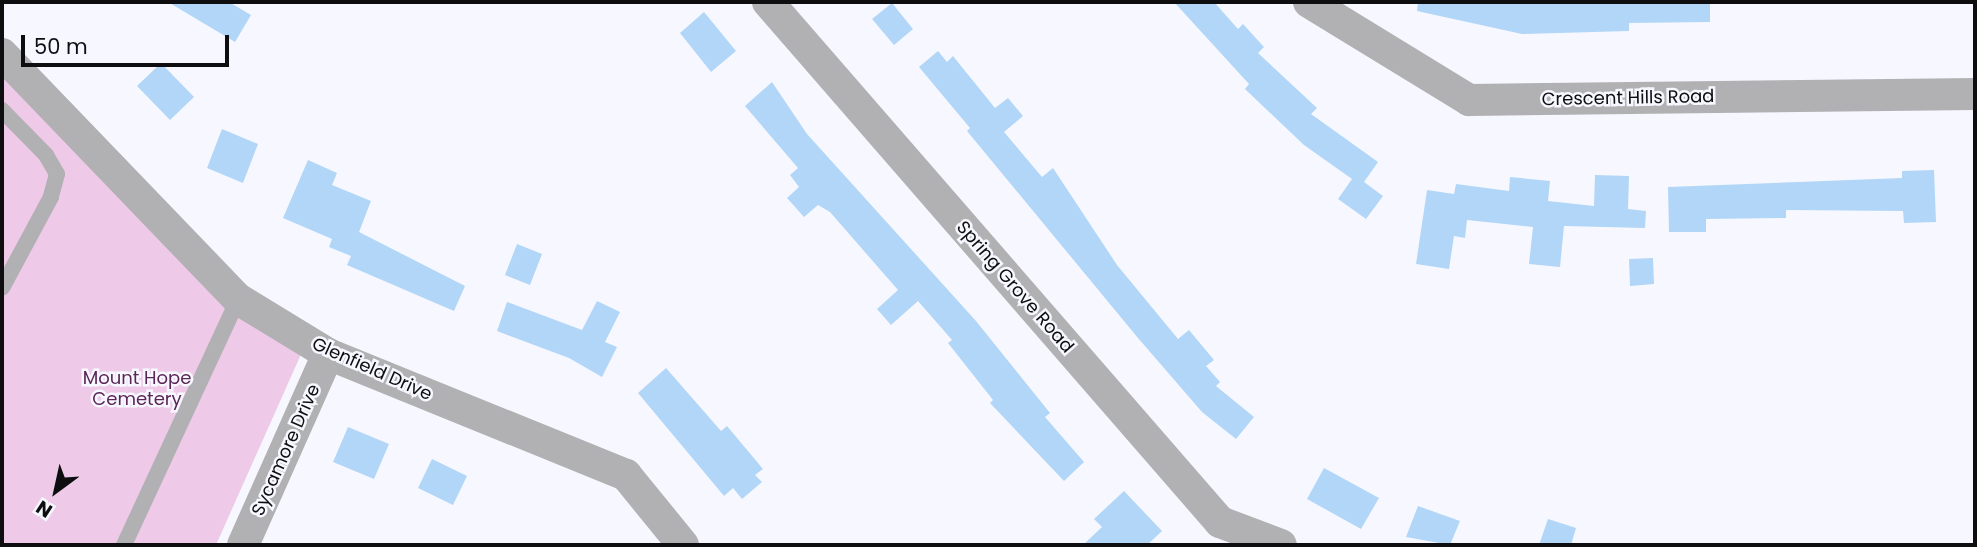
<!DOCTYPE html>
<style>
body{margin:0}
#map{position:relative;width:1977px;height:547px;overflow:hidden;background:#f7f8ff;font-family:Poppins,sans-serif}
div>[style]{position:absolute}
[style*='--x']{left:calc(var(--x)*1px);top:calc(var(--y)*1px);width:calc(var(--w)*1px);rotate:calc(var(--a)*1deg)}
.green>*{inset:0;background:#eecae8}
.building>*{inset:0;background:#b2d6f7}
.lane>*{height:16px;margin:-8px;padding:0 8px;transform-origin:8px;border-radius:8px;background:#b1b0b3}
.street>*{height:32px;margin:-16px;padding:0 16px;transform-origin:16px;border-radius:16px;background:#b1b0b3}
span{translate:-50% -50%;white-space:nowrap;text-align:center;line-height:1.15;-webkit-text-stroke:5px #f7f8ff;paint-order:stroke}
.street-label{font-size:18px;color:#0e0e11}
.park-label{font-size:18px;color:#5b2556}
.frame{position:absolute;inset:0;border:4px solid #0e0e11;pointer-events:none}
.north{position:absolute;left:21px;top:456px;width:70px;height:70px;-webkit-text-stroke:5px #f7f8ff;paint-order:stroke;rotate:213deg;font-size:19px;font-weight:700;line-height:28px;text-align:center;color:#0e0e11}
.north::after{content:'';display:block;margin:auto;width:24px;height:32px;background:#0e0e11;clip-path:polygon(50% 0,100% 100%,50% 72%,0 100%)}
.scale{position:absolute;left:21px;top:35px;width:208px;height:32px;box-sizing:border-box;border:4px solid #0e0e11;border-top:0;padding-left:9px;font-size:21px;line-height:24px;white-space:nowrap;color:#0e0e11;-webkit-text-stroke:5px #f7f8ff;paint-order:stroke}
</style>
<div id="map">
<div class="green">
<div style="clip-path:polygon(2px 54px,185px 241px,307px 341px,216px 545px,2px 545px)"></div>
</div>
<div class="building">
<div style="clip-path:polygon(168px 2px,229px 2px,251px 15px,235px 42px)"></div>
<div style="clip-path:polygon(1174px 2px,1214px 2px,1238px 29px,1243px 24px,1264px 47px,1258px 53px,1317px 108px,1311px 114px,1378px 162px,1364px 182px,1383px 196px,1366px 219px,1338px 199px,1352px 179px,1304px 145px,1245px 89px,1249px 84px)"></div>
<div style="clip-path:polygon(1418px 2px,1710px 2px,1710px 22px,1629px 23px,1629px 31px,1522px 34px,1417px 11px)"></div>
<div style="clip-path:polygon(892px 3px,913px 29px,894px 45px,872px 19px)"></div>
<div style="clip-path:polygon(704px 12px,736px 51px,711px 72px,680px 33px)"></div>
<div style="clip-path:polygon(938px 51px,947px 62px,953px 56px,995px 108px,1008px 98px,1023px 116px,1004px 132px,1042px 177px,1053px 168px,1117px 265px,1178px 339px,1189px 330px,1214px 360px,1206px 366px,1220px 382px,1216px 386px,1254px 417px,1236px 439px,1202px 412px,1138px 338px,967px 131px,970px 128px,919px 67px)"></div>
<div style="clip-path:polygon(161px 63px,194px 97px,170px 120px,137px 86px)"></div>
<div style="clip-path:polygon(772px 82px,807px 134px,976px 321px,1050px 413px,1045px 417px,1084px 462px,1064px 481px,990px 403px,993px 400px,948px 343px,952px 340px,918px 301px,891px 325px,877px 309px,898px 290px,830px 212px,818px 205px,804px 217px,787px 198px,799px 187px,790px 175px,798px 168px,745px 106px)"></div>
<div style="clip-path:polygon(222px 129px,258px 144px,243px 183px,207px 168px)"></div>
<div style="clip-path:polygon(308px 160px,337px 173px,332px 185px,371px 201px,359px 232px,465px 286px,454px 311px,347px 265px,351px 256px,329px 247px,332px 239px,283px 218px)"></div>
<div style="clip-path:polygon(1934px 170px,1936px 222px,1904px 223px,1903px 211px,1786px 210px,1786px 218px,1706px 219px,1706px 232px,1669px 232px,1668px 187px,1902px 178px,1902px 171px)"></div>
<div style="clip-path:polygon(1595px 175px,1629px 176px,1628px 209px,1646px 211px,1645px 228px,1564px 226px,1560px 267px,1529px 264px,1533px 227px,1467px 220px,1465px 238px,1454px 236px,1449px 269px,1416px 264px,1427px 190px,1454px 194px,1456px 184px,1509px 191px,1510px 177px,1550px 181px,1548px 201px,1594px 206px)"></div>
<div style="clip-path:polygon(517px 244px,542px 254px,530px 285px,505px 275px)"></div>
<div style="clip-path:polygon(1653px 258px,1654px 284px,1630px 286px,1629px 259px)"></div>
<div style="clip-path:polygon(597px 301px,620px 312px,605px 342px,617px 347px,602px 377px,569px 358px,497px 331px,507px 302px,582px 330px)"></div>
<div style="clip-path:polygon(666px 368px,721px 431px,727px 426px,763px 469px,755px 475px,762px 482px,742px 499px,733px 488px,724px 496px,638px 393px)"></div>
<div style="clip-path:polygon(348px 427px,389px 444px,374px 479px,333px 462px)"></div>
<div style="clip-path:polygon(432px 459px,467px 476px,453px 505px,418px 488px)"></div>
<div style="clip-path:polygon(1324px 468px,1379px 498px,1361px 529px,1307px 499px)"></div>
<div style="clip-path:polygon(1124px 491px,1162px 531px,1147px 545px,1083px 545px,1102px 527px,1094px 519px)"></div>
<div style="clip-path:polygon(1418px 506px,1460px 521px,1450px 545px,1406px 537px)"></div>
<div style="clip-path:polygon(1548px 519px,1576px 528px,1571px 545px,1539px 545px)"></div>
</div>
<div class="lane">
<div style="--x:2;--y:110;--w:63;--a:45.6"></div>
<div style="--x:46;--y:155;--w:22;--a:60"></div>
<div style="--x:57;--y:174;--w:24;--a:105"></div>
<div style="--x:51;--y:197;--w:103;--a:118.3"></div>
<div style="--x:124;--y:545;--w:271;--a:-65.1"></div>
</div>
<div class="street">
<div style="--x:768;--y:2;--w:689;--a:49"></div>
<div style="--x:1220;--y:522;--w:65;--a:20.7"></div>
<div style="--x:1309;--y:2;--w:188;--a:31.5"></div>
<div style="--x:1469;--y:100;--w:506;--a:-0.68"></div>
<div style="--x:2;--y:54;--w:340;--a:46.1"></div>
<div style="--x:238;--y:299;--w:105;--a:31.4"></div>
<div style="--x:328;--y:354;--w:322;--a:22.1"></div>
<div style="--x:626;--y:475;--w:90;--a:50.8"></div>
<div style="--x:243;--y:545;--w:209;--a:-66"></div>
</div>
<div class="street-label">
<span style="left:1628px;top:98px;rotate:-1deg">Crescent Hills Road</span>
<span style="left:1015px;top:287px;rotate:49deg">Spring Grove Road</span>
<span style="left:372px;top:369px;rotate:24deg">Glenfield Drive</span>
<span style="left:286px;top:450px;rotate:-66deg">Sycamore Drive</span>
</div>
<div class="park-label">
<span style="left:137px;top:389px">Mount Hope<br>Cemetery</span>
</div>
<div class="frame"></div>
<div class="north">N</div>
<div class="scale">50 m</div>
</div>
